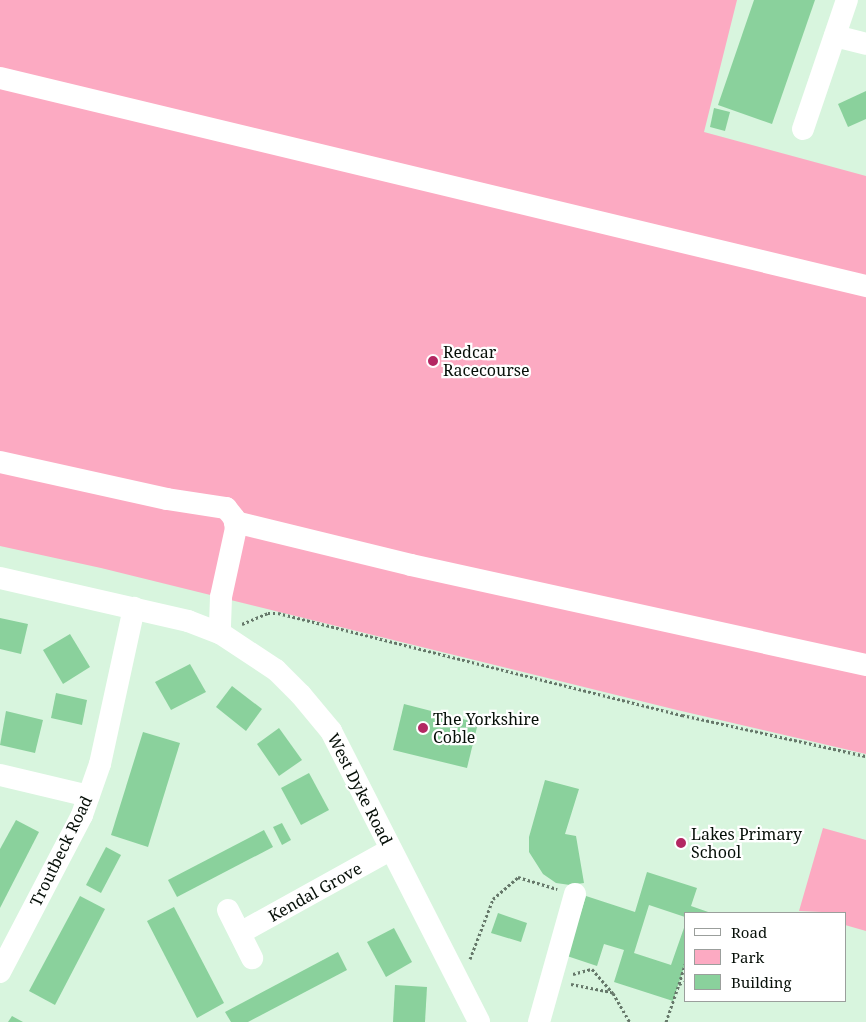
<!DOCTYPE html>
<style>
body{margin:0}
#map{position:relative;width:866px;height:1022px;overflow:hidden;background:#d8f5de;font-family:"Noto Serif",serif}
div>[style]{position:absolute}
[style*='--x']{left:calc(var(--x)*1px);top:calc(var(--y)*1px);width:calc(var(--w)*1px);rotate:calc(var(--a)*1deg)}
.green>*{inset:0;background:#fcaac2}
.building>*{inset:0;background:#8ad19c}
.path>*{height:3px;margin-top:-1.5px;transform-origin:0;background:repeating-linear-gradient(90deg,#66786a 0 2.5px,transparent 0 5px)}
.minor>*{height:22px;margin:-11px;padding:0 11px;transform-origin:11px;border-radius:11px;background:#fff}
.dots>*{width:14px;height:14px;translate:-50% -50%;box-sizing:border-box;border:2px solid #fff;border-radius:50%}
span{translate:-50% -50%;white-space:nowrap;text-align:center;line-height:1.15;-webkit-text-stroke:4.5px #fff;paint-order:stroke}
.poi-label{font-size:16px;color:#060f08}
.left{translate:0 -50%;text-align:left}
.street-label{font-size:16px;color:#060f08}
.legend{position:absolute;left:684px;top:912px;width:162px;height:90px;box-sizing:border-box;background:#fff;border:1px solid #9b9f9c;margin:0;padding:6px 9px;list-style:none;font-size:15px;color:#060f08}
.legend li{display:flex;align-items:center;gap:10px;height:25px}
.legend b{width:25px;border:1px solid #9b9f9c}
</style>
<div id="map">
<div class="green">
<div style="clip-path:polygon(0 0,737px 0,704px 132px,866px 176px,866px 754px,677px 710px,101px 568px,0 546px)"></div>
<div style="clip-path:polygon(823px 828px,866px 840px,866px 931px,845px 925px,845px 913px,799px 911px)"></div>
</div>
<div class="building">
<div style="clip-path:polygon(754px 0,815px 0,772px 124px,718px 105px)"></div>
<div style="clip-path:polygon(866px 91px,866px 119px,848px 127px,838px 104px)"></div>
<div style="clip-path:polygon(714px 108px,730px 112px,725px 131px,710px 127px)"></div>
<div style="clip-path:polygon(0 618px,28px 624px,21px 654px,0 649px)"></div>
<div style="clip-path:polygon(70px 634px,90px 667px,63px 684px,43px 650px)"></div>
<div style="clip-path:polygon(190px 664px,206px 692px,171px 710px,155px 682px)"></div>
<div style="clip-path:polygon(232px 686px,262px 709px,246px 731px,216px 707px)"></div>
<div style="clip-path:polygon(56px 693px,87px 700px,82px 725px,51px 718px)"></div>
<div style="clip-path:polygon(404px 704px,478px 723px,467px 768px,393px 750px)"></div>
<div style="clip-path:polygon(6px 711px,43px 720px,35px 753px,0 745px)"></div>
<div style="clip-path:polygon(279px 728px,302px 760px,279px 776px,257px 744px)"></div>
<div style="clip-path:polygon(143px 732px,180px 743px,148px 847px,111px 835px)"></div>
<div style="clip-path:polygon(309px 773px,329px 810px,301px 825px,281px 788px)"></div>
<div style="clip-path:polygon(545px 780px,579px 789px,565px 834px,576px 836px,584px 883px,570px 885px,556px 883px,543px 874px,529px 852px,529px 837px)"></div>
<div style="clip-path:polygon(16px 820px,39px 832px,0 908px,0 849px)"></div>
<div style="clip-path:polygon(282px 823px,291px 840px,282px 845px,273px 827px)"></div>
<div style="clip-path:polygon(264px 830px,273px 847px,177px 897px,168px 880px)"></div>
<div style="clip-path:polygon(106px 847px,121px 855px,101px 893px,86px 885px)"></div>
<div style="clip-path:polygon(647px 872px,697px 888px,691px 906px,711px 913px,685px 913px,685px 917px,649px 905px,634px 953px,671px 965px,685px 925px,685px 964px,673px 1001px,614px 982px,624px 950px,604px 944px,597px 966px,567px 956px,586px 896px,635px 912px)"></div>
<div style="clip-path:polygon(80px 896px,105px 909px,55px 1005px,29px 991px)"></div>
<div style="clip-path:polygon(174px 907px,224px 1003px,197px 1018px,147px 921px)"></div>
<div style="clip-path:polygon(498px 913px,527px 923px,521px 942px,491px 933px)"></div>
<div style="clip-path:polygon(394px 928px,412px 962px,386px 977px,367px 942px)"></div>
<div style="clip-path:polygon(338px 952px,347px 970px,248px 1022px,231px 1022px,225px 1012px)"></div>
<div style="clip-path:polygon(395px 985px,427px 987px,425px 1022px,393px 1022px)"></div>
<div style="clip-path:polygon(12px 1016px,23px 1022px,8px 1022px)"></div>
</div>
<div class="path">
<div style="--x:242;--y:624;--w:28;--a:-23"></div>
<div style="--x:268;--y:613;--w:10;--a:0"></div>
<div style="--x:278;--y:613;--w:417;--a:14.2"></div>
<div style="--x:682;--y:715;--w:189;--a:12.6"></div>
<div style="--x:470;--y:959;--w:64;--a:-69"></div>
<div style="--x:493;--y:899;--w:33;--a:-41"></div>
<div style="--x:518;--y:877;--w:41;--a:17.1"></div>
<div style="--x:573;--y:974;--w:20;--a:-15"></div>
<div style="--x:592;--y:969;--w:32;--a:49"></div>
<div style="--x:613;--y:993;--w:34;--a:60"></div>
<div style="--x:571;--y:984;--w:41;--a:11.3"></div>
<div style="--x:679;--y:984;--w:21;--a:-73"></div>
<div style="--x:666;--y:1022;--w:40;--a:-71.1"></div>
<div style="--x:679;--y:984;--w:6;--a:-18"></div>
</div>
<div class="minor">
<div style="--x:835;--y:36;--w:32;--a:14"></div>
<div style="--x:0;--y:78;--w:891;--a:13.51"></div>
<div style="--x:803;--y:129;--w:136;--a:-71.2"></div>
<div style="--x:0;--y:462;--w:171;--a:12.5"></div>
<div style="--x:167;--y:499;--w:60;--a:8.7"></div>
<div style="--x:226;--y:508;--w:13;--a:51"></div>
<div style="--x:234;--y:518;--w:10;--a:79"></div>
<div style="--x:236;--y:528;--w:71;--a:102.3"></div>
<div style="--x:221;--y:597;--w:36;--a:92"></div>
<div style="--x:235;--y:522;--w:181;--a:13.7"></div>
<div style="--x:411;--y:565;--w:466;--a:12.4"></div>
<div style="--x:0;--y:578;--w:193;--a:12.9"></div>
<div style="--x:188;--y:621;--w:34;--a:21"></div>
<div style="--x:220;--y:633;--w:67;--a:33.5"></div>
<div style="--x:276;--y:670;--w:35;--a:45"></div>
<div style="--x:301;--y:695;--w:47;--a:50.2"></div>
<div style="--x:331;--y:731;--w:326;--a:63"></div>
<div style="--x:0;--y:775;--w:91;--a:13.3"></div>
<div style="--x:228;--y:910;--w:54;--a:63.4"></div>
<div style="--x:240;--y:933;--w:171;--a:-29"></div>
<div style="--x:0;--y:972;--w:177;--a:-62.4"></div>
<div style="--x:82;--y:815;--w:54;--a:-70.6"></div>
<div style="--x:100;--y:764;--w:160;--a:-77.7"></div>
<div style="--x:539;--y:1022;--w:133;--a:-74.3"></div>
</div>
<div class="dots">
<div style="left:433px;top:361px;background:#b32762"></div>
<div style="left:423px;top:728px;background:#b32762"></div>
<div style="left:681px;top:843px;background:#b32762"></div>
</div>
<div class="poi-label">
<span class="left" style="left:443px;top:361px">Redcar<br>Racecourse</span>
<span class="left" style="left:433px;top:728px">The Yorkshire<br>Coble</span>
<span class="left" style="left:691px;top:843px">Lakes Primary<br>School</span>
</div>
<div class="street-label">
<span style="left:360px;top:789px;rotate:63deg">West Dyke Road</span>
<span style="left:61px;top:851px;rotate:-64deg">Troutbeck Road</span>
<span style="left:315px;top:892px;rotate:-29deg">Kendal Grove</span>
</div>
<ul class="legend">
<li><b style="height:6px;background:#fff"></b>Road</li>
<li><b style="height:14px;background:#fcaac2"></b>Park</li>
<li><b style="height:14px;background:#8ad19c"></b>Building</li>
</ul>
</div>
